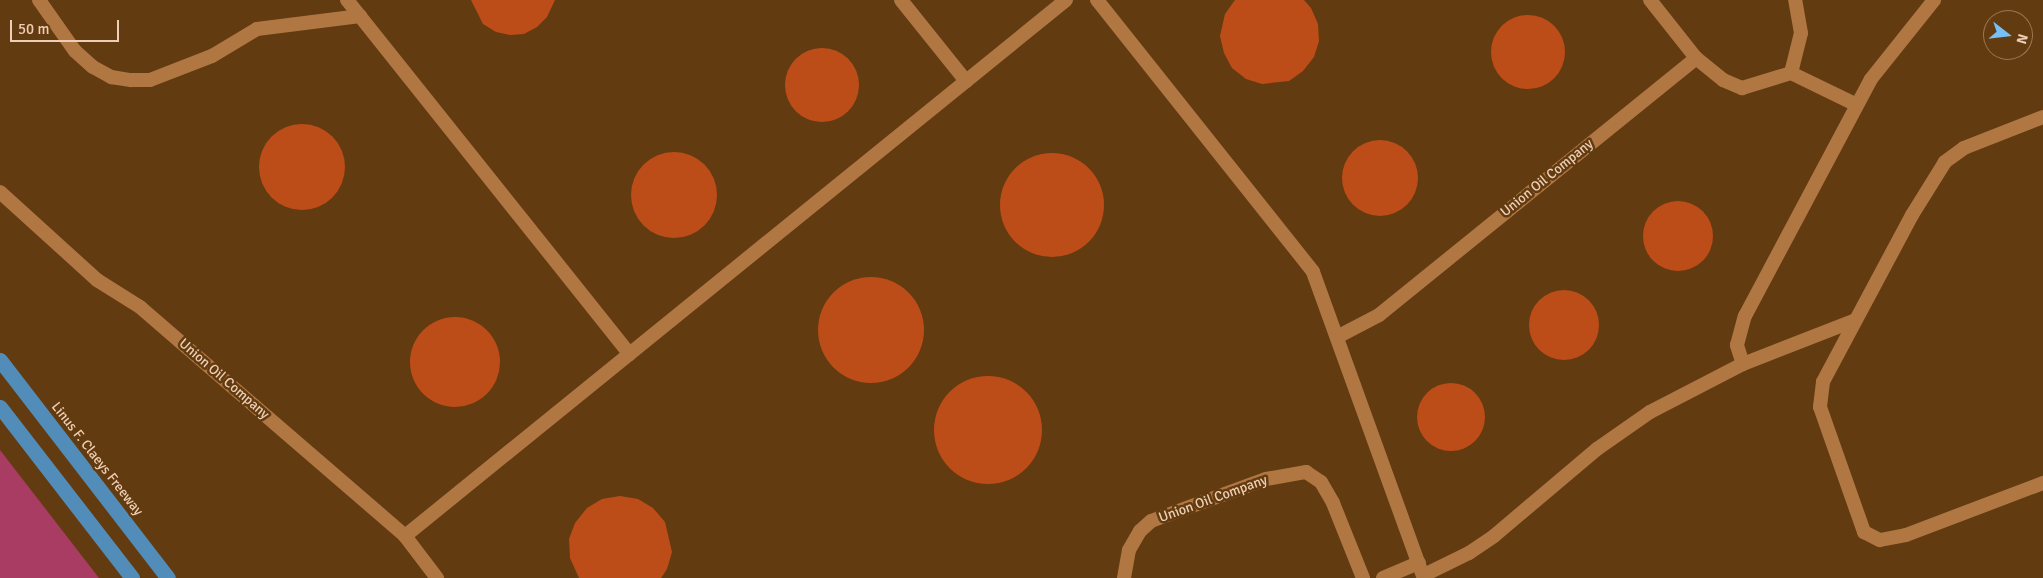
<!DOCTYPE html>
<style>
body{margin:0}
#map{position:relative;width:2043px;height:578px;overflow:hidden;background:#633b10;font-family:Signika,sans-serif}
div>[style]{position:absolute}
[style*='--x']{left:calc(var(--x)*1px);top:calc(var(--y)*1px);width:calc(var(--w)*1px);rotate:calc(var(--a)*1deg)}
.green>*{inset:0;background:#a83c62}
.building>*{inset:0;background:#bd4d18}
.round{border-radius:50%}
.minor>*{height:14px;margin:-7px;padding:0 7px;transform-origin:7px;border-radius:7px;background:#b07743}
.highway>*{height:15px;margin:-7.5px;padding:0 7.5px;transform-origin:7.5px;border-radius:7.5px;background:#528db9}
span{translate:-50% -50%;white-space:nowrap;text-align:center;line-height:1.15;-webkit-text-stroke:5px #633b10;paint-order:stroke}
.street-label{font-size:14px;color:#eecfb5}
.north{position:absolute;left:1983px;top:10px;width:50px;height:50px;box-sizing:border-box;background:#633b10;border:1px solid #9b7652;border-radius:50%;rotate:106deg;font-size:14px;font-weight:700;line-height:20px;text-align:center;color:#eecfb5}
.north::after{content:'';display:block;margin:auto;width:18px;height:22px;background:#76c0f7;clip-path:polygon(50% 0,100% 100%,50% 72%,0 100%)}
.scale{position:absolute;left:10px;top:20px;width:109px;height:22px;box-sizing:border-box;border:2px solid #eecfb5;border-top:0;padding-left:6px;font-size:15px;line-height:18px;white-space:nowrap;color:#eecfb5;-webkit-text-stroke:4px #633b10;paint-order:stroke}
</style>
<div id="map">
<div class="green">
<div style="clip-path:polygon(0 450px,99px 578px,0 578px)"></div>
</div>
<div class="building">
<div style="clip-path:polygon(471px 0,555px 0,547px 17px,537px 27px,524px 34px,510px 35px,496px 32px,483px 24px)"></div>
<div style="clip-path:polygon(1235px 0,1304px 0,1311px 8px,1318px 24px,1319px 41px,1314px 57px,1303px 71px,1289px 81px,1262px 84px,1246px 79px,1232px 68px,1224px 53px,1220px 36px,1225px 14px)"></div>
<div class="round" style="left:1491px;top:15px;width:74px;height:74px"></div>
<div class="round" style="left:785px;top:48px;width:74px;height:74px"></div>
<div class="round" style="left:259px;top:124px;width:86px;height:86px"></div>
<div class="round" style="left:1342px;top:140px;width:76px;height:76px"></div>
<div class="round" style="left:631px;top:152px;width:86px;height:86px"></div>
<div class="round" style="left:1000px;top:153px;width:104px;height:104px"></div>
<div class="round" style="left:1643px;top:201px;width:70px;height:70px"></div>
<div class="round" style="left:818px;top:277px;width:106px;height:106px"></div>
<div class="round" style="left:1529px;top:290px;width:70px;height:70px"></div>
<div class="round" style="left:410px;top:317px;width:90px;height:90px"></div>
<div class="round" style="left:934px;top:376px;width:108px;height:108px"></div>
<div class="round" style="left:1417px;top:383px;width:68px;height:68px"></div>
<div style="clip-path:polygon(620px 496px,638px 499px,653px 508px,665px 522px,672px 552px,667px 569px,661px 578px,579px 578px,570px 558px,569px 539px,575px 523px,587px 508px,602px 499px)"></div>
</div>
<div class="minor">
<div style="--x:39;--y:0;--w:62;--a:54.8"></div>
<div style="--x:75;--y:51;--w:24;--a:42"></div>
<div style="--x:93;--y:67;--w:21;--a:29"></div>
<div style="--x:111;--y:77;--w:20;--a:9"></div>
<div style="--x:131;--y:80;--w:19;--a:0"></div>
<div style="--x:150;--y:80;--w:66;--a:-21.2"></div>
<div style="--x:212;--y:56;--w:52;--a:-31"></div>
<div style="--x:257;--y:29;--w:104;--a:-7.2"></div>
<div style="--x:347;--y:0;--w:453;--a:51.4"></div>
<div style="--x:901;--y:0;--w:104;--a:51.3"></div>
<div style="--x:1097;--y:0;--w:347;--a:51.5"></div>
<div style="--x:1313;--y:272;--w:326;--a:70.1"></div>
<div style="--x:1696;--y:58;--w:35;--a:39"></div>
<div style="--x:1723;--y:80;--w:21;--a:23"></div>
<div style="--x:1742;--y:88;--w:51;--a:-17"></div>
<div style="--x:1791;--y:73;--w:73;--a:25.9"></div>
<div style="--x:1791;--y:73;--w:41;--a:-76"></div>
<div style="--x:1801;--y:33;--w:34;--a:-100"></div>
<div style="--x:2043;--y:117;--w:85;--a:158.6"></div>
<div style="--x:1964;--y:148;--w:24;--a:144"></div>
<div style="--x:1945;--y:162;--w:62;--a:121.9"></div>
<div style="--x:1912;--y:215;--w:189;--a:118.1"></div>
<div style="--x:1823;--y:382;--w:25;--a:97"></div>
<div style="--x:1820;--y:407;--w:133;--a:70.6"></div>
<div style="--x:1864;--y:532;--w:18;--a:27"></div>
<div style="--x:1880;--y:540;--w:26;--a:-11"></div>
<div style="--x:1906;--y:535;--w:147;--a:-20.8"></div>
<div style="--x:0;--y:192;--w:131;--a:42.2"></div>
<div style="--x:97;--y:280;--w:51;--a:32.1"></div>
<div style="--x:140;--y:307;--w:350;--a:40.8"></div>
<div style="--x:405;--y:536;--w:53;--a:52.7"></div>
<div style="--x:1337;--y:337;--w:47;--a:-27.6"></div>
<div style="--x:1379;--y:315;--w:408;--a:-39"></div>
<div style="--x:1696;--y:58;--w:74;--a:-128.4"></div>
<div style="--x:1743;--y:364;--w:20;--a:-108"></div>
<div style="--x:1737;--y:345;--w:30;--a:-75"></div>
<div style="--x:1745;--y:316;--w:268;--a:-62"></div>
<div style="--x:1871;--y:79;--w:101;--a:-51.4"></div>
<div style="--x:405;--y:536;--w:851;--a:-39.04"></div>
<div style="--x:1424;--y:575;--w:50;--a:-26.1"></div>
<div style="--x:1469;--y:553;--w:30;--a:-34"></div>
<div style="--x:1494;--y:536;--w:135;--a:-40.2"></div>
<div style="--x:1597;--y:449;--w:65;--a:-34.9"></div>
<div style="--x:1650;--y:412;--w:105;--a:-27.3"></div>
<div style="--x:1743;--y:364;--w:121;--a:-21.3"></div>
<div style="--x:1124;--y:578;--w:28;--a:-80"></div>
<div style="--x:1129;--y:550;--w:22;--a:-60"></div>
<div style="--x:1140;--y:531;--w:15;--a:-42"></div>
<div style="--x:1151;--y:521;--w:122;--a:-20.1"></div>
<div style="--x:1266;--y:479;--w:41;--a:-9.9"></div>
<div style="--x:1306;--y:472;--w:18;--a:34"></div>
<div style="--x:1321;--y:482;--w:24;--a:60"></div>
<div style="--x:1333;--y:503;--w:81;--a:68.2"></div>
<div style="--x:1383;--y:578;--w:39;--a:-23"></div>
</div>
<div class="highway">
<div style="--x:0;--y:360;--w:275;--a:52.4"></div>
<div style="--x:0;--y:407;--w:216;--a:52.3"></div>
</div>
<div class="street-label">
<span style="left:1547px;top:178px;rotate:-39deg">Union Oil Company</span>
<span style="left:224px;top:379px;rotate:41deg">Union Oil Company</span>
<span style="left:97px;top:459px;rotate:52deg">Linus F. Claeys Freeway</span>
<span style="left:1213px;top:499px;rotate:-20deg">Union Oil Company</span>
</div>
<div class="north">N</div>
<div class="scale">50 m</div>
</div>
